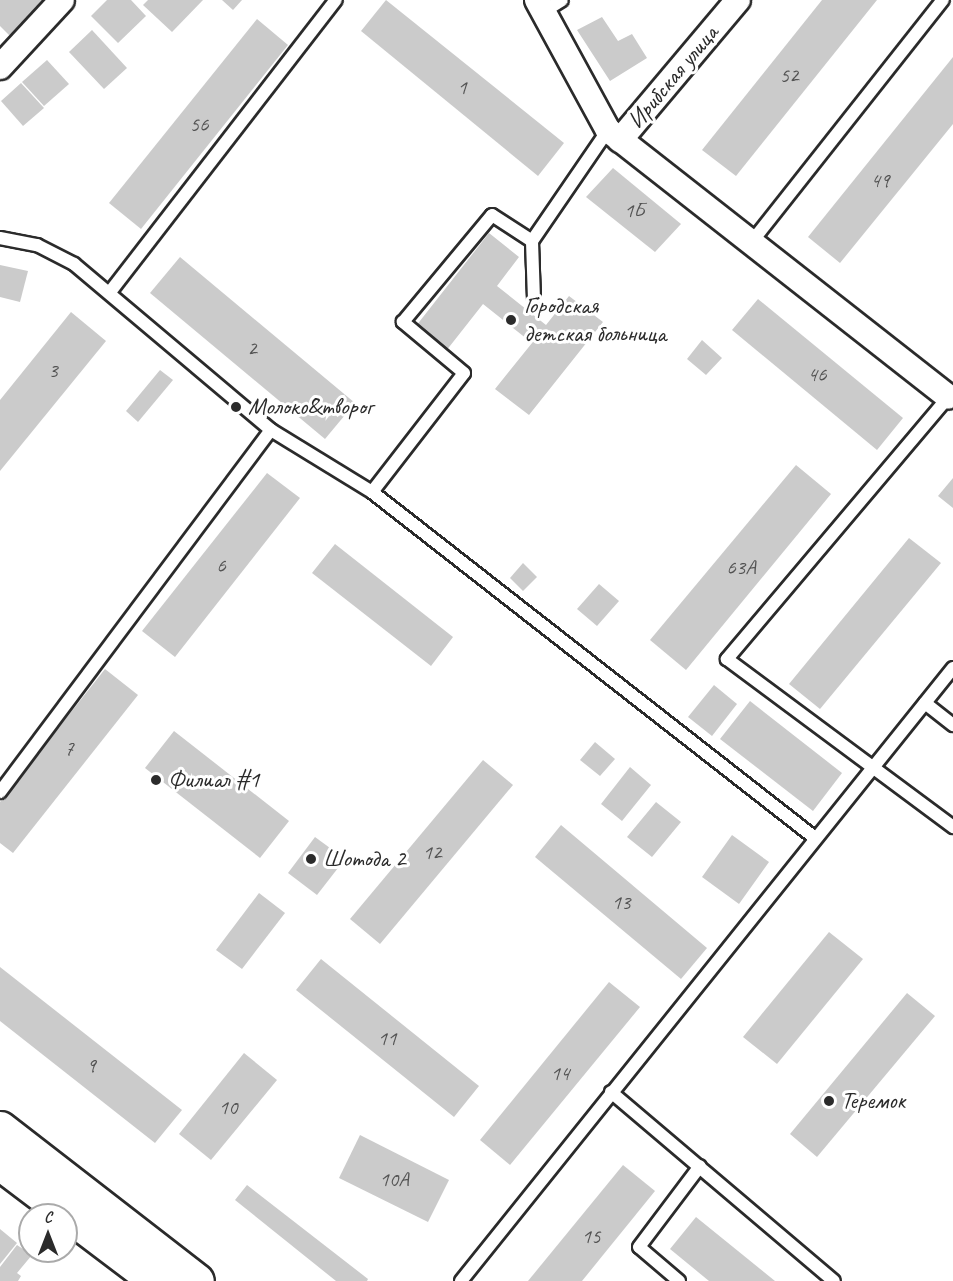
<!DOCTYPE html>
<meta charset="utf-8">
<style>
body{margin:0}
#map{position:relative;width:953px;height:1281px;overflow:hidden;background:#fff;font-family:Caveat,sans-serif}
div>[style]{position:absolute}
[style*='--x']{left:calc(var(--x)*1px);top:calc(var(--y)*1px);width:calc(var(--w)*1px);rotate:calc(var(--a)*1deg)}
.building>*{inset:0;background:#cbcbcb}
.roads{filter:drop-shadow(2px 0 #2b2b2b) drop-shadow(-2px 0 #2b2b2b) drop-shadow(0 2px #2b2b2b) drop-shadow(0 -2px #2b2b2b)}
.lane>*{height:12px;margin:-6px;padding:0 6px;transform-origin:6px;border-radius:6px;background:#fff}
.street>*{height:24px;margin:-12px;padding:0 12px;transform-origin:12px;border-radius:12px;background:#fff}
.secondary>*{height:33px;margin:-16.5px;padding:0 16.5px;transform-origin:16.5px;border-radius:16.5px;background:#fff}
.dots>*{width:16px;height:16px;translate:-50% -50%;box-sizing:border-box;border:3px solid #fff;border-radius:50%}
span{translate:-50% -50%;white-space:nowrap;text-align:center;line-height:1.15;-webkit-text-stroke:6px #fff;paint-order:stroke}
.number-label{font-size:21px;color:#535353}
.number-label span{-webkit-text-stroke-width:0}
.street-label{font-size:24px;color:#2b2b2b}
.poi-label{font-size:24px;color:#2b2b2b}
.left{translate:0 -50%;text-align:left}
.north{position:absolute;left:18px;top:1203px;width:60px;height:60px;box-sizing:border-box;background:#fff;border:2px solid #aaa;border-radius:50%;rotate:0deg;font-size:16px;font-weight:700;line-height:24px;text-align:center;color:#2b2b2b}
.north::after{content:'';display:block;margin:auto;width:21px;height:27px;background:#2b2b2b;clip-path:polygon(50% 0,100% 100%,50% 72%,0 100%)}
</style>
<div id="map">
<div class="building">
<div style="clip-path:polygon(0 0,44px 0,10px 36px,0 26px)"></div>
<div style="clip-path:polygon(107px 0,131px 0,146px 16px,118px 43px,91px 16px)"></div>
<div style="clip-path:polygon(148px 0,203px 0,172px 32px,143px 5px)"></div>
<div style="clip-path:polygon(222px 0,242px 0,233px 10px)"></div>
<div style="clip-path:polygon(386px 0,564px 143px,538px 176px,361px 31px)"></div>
<div style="clip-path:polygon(822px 0,877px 0,736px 176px,702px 150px)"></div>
<div style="clip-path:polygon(602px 17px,618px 41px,632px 34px,647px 58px,610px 81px,577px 30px)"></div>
<div style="clip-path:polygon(257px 19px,288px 45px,141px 229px,109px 203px)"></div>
<div style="clip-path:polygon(92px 30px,127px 68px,104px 89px,69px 52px)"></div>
<div style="clip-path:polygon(953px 57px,953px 124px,840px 263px,808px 237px)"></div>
<div style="clip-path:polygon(47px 60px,69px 84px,44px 106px,22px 82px)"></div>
<div style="clip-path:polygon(21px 83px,44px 108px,23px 126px,1px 101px)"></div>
<div style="clip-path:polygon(613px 168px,681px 224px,655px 252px,586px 197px)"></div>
<div style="clip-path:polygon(489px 233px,519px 257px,497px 286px,546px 325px,569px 296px,603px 322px,529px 415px,495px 389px,532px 343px,483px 304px,446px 351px,416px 326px)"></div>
<div style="clip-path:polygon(180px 257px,355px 403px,325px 439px,150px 293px)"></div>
<div style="clip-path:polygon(0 265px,28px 271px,20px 302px,0 297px)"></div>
<div style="clip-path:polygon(758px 299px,903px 418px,877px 450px,732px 330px)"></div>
<div style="clip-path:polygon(71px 312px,106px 341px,0 471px,0 400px)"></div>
<div style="clip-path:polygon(702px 340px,722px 358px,706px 375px,687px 359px)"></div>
<div style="clip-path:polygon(160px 370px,173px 380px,138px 422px,126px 411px)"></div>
<div style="clip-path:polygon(796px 465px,831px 494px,686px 670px,650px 640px)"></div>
<div style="clip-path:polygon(267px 473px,300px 498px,175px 657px,142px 631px)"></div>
<div style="clip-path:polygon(953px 478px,953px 508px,938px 496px)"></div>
<div style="clip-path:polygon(909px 538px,941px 563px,820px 709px,789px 684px)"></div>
<div style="clip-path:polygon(335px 544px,453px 637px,431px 666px,312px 573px)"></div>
<div style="clip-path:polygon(523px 563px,537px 577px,523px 591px,510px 578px)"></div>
<div style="clip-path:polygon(599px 584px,619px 601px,597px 626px,577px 609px)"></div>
<div style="clip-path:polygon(105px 669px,138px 695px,13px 853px,0 843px,0 802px)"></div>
<div style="clip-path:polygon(714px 685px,737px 704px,712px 736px,688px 717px)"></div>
<div style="clip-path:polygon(750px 701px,842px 773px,813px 811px,720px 739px)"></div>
<div style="clip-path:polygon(174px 731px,289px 821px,260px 858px,145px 768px)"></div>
<div style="clip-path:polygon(595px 742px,615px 759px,600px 776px,580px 760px)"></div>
<div style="clip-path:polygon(483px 760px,513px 785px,380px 944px,350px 919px)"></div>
<div style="clip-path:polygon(630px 767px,651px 785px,622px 821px,601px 804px)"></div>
<div style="clip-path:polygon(656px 802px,681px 822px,652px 857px,627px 837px)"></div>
<div style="clip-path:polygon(561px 825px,707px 948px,681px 979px,535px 857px)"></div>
<div style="clip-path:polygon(732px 835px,769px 862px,739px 904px,702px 877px)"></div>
<div style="clip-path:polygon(315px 837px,345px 859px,317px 895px,288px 873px)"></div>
<div style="clip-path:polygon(259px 893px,285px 913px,242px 969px,216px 950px)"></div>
<div style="clip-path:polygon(829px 932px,863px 959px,777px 1064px,743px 1037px)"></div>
<div style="clip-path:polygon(321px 959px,479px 1086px,454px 1117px,296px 990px)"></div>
<div style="clip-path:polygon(0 967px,182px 1110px,155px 1143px,0 1021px)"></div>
<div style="clip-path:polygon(609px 982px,640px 1007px,510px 1165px,480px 1140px)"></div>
<div style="clip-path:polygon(907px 993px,935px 1016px,817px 1157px,790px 1134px)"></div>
<div style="clip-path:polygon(244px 1053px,277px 1080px,211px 1160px,179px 1134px)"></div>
<div style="clip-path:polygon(360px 1135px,449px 1180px,428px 1222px,339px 1178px)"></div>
<div style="clip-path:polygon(623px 1165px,655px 1191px,582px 1281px,528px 1281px)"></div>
<div style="clip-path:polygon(247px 1185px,368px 1279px,367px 1281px,336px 1281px,235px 1200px)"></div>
<div style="clip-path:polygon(696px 1217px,775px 1281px,709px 1281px,670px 1249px)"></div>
<div style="clip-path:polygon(0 1229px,17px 1243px,0 1264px)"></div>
<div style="clip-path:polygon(17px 1245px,32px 1255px,17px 1273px,21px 1276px,18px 1281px,0 1281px,0 1267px)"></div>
</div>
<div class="roads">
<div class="lane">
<div style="--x:543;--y:12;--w:22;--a:-32"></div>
<div style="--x:0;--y:238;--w:38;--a:11"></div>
<div style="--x:37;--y:245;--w:42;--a:27.2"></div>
<div style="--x:74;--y:264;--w:258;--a:40.1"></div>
<div style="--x:271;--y:430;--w:119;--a:31.5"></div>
<div style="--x:372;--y:492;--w:562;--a:37.99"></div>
<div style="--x:750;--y:244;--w:311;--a:-51.7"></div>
<div style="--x:110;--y:292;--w:369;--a:-52.3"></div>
<div style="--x:534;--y:299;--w:58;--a:-92"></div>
<div style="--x:532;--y:241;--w:135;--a:-55.6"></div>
<div style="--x:950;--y:395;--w:346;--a:130.2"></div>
<div style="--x:727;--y:659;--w:282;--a:36.6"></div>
<div style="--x:372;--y:492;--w:150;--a:-52.3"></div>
<div style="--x:464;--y:373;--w:80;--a:-140.1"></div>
<div style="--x:403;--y:322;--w:139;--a:-50.2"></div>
<div style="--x:492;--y:215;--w:48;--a:33"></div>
<div style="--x:925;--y:703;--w:36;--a:38"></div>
<div style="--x:0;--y:792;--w:452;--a:-53.2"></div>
<div style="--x:611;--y:1092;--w:292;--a:40.3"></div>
<div style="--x:461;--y:1281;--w:786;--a:-51.25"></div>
<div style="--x:679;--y:1281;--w:52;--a:-139.6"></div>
<div style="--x:639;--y:1247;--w:101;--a:-53"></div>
</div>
<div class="street">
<div style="--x:537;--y:0;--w:148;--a:61.4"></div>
<div style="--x:608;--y:130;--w:432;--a:38.1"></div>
<div style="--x:0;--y:67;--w:91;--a:-47.2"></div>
<div style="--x:620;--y:140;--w:183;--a:-49.9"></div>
</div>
<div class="secondary">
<div style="--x:0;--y:1128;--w:249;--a:37.8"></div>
<div style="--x:0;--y:1163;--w:196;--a:37.1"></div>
</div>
</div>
<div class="dots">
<div style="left:511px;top:320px;background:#2b2b2b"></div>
<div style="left:236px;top:407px;background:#2b2b2b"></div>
<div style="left:156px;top:780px;background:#2b2b2b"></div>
<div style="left:311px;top:859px;background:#2b2b2b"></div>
<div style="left:829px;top:1101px;background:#2b2b2b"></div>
</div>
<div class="number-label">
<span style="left:789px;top:75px">52</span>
<span style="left:462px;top:87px">1</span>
<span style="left:199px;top:124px">56</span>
<span style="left:880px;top:180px">49</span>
<span style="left:634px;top:210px">1Б</span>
<span style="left:252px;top:348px">2</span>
<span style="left:53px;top:370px">3</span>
<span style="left:817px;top:374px">46</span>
<span style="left:221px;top:565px">6</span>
<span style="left:741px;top:567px">63А</span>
<span style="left:69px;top:748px">7</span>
<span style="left:432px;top:852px">12</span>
<span style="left:621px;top:902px">13</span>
<span style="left:387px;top:1038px">11</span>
<span style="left:91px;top:1065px">9</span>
<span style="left:560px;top:1073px">14</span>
<span style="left:228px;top:1107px">10</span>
<span style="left:394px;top:1179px">10А</span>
<span style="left:591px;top:1236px">15</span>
</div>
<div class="street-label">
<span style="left:673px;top:77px;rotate:-50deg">Ирибская улица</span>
</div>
<div class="poi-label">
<span class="left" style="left:524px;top:320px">Городская<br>детская больница</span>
<span class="left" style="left:248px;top:407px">Молоко&amp;творог</span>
<span class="left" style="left:168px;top:780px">Филиал #1</span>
<span class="left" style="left:323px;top:859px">Шотода 2</span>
<span class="left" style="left:841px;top:1101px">Теремок</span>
</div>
<div class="north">С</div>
</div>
